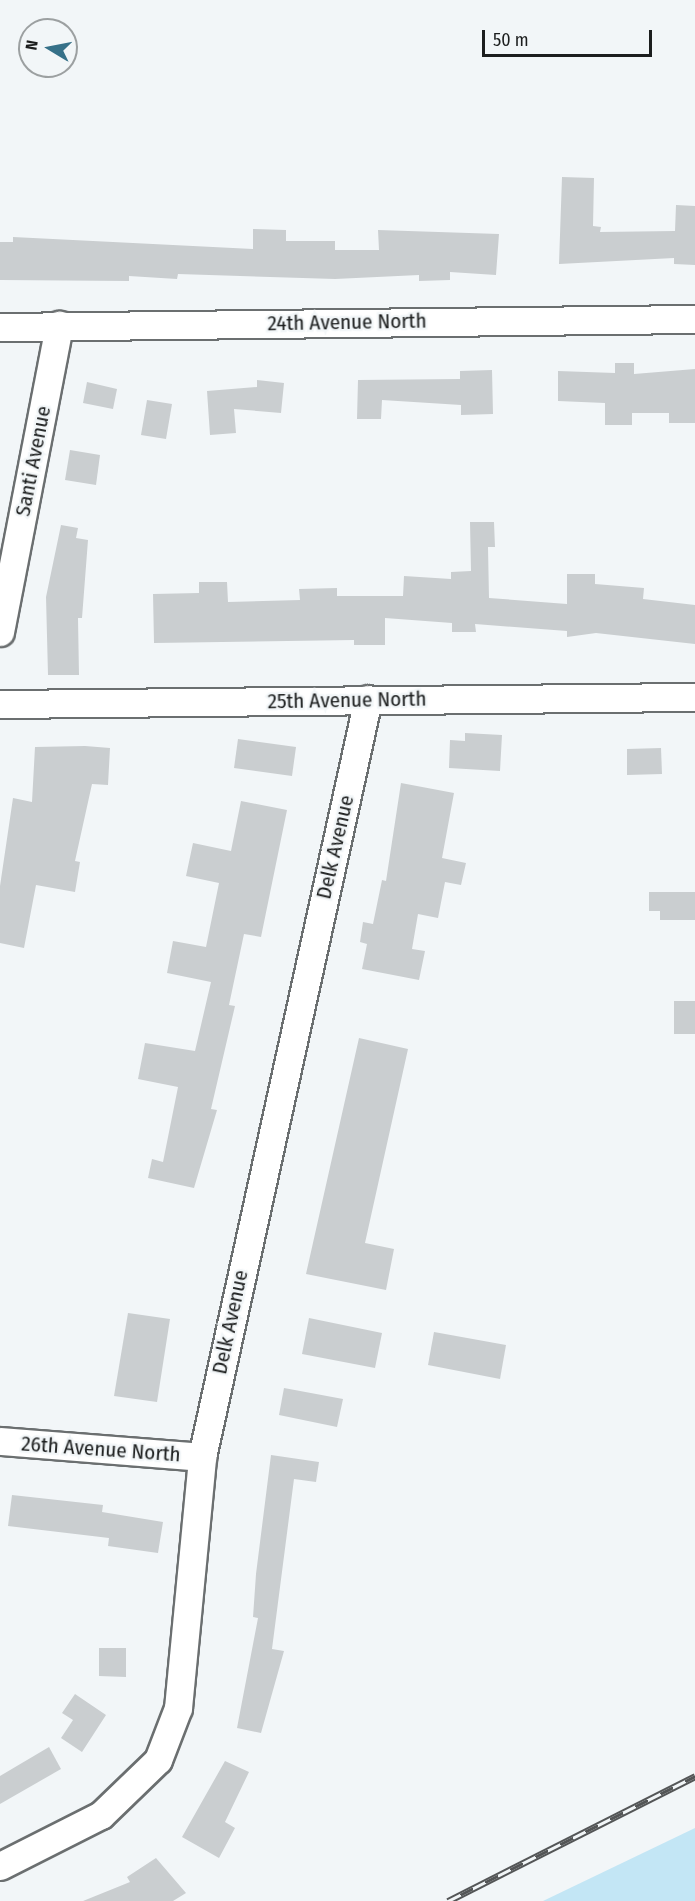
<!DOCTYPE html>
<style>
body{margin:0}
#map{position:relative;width:695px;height:1901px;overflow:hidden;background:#f2f6f8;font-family:"Fira Sans Condensed",sans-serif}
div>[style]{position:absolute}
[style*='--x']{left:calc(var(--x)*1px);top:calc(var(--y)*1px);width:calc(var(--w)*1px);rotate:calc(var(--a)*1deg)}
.green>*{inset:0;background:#c3e6f5}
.building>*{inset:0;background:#caced0}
.roads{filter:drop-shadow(2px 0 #6b6f70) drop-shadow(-2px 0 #6b6f70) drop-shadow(0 2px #6b6f70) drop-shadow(0 -2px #6b6f70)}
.minor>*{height:27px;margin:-13.5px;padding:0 13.5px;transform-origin:13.5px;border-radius:13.5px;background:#fff}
.rail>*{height:7px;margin-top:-3.5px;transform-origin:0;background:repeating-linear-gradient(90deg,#f2f6f8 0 14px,#545657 0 28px);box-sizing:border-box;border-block:2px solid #545657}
span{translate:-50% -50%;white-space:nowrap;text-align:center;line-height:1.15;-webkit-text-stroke:4.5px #f2f6f8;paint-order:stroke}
.street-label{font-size:21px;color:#1c1e1e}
.north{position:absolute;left:18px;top:18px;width:60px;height:60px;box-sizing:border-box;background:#f2f6f8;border:2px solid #9ca0a1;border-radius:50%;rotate:280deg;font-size:16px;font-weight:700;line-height:24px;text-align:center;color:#1c1e1e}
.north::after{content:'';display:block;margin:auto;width:21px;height:27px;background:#367189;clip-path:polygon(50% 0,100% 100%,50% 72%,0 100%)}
.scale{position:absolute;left:482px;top:30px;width:170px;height:27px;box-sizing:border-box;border:3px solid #1c1e1e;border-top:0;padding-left:8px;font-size:18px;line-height:21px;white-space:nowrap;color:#1c1e1e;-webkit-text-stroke:4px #f2f6f8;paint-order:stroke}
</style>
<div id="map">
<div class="green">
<div style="clip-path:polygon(695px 1828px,695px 1901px,543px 1901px)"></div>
</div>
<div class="building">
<div style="clip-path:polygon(562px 177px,594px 178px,593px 226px,601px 227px,600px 232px,675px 231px,676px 205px,695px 206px,695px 265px,674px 264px,674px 258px,559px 264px)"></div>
<div style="clip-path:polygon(253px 229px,286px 230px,286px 241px,335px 241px,335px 250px,379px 250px,378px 230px,499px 234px,496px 275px,450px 272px,450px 280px,419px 281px,419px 275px,335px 279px,178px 274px,177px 279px,129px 276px,129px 281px,0 280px,0 242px,13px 242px,13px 237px,253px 249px)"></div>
<div style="clip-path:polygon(615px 363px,634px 363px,634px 374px,695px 369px,695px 423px,669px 423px,669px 413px,632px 413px,632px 425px,605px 425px,605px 403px,558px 401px,558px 371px,615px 373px)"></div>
<div style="clip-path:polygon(492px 370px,493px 414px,461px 415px,461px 405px,382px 400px,381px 419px,357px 419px,358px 380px,460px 379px,460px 371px)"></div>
<div style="clip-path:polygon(257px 380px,284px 383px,281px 413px,234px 409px,236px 433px,210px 435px,207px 391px,257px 387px)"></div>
<div style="clip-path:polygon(87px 382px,117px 389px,113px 409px,83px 403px)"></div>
<div style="clip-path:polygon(147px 400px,172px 404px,166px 439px,141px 435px)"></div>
<div style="clip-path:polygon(70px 450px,100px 455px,96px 485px,65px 480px)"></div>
<div style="clip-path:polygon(470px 522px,494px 522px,495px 547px,488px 547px,489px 598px,567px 604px,567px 574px,595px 574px,595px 584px,644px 588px,643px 599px,695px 605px,695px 644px,596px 633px,567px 637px,567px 631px,475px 624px,476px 632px,452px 632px,452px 623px,385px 618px,385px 645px,354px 645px,354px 640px,154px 643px,153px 594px,199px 593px,199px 582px,227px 582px,228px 602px,300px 600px,299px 589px,337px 588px,337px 596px,403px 596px,404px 576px,451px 579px,451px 572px,471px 571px)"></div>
<div style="clip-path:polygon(61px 525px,78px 528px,76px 538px,88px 540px,82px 618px,78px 618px,79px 675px,48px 675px,46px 597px)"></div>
<div style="clip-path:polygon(465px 733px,502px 735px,500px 771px,449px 768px,450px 740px,465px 741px)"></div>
<div style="clip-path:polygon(238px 739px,296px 747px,292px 776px,234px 768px)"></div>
<div style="clip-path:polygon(85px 746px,110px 748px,108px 785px,92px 784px,75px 861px,80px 862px,75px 892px,36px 885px,24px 948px,0 943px,0 886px,13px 798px,32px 802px,35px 747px)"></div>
<div style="clip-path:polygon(661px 748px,662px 774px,627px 775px,627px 749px)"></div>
<div style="clip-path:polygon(401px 783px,454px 793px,442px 858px,466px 863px,461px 885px,445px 882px,438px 918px,418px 914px,412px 949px,425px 951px,419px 980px,362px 969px,367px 944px,360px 942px,363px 922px,373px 924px,382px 880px,386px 881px)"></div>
<div style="clip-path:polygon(241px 801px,287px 810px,261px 937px,244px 934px,229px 1005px,235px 1006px,211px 1109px,217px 1110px,194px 1188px,148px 1178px,152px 1159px,163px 1162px,178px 1087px,138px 1079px,145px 1043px,195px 1051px,211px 982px,167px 973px,173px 941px,206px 947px,219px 883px,186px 876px,193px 843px,231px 851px)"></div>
<div style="clip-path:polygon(649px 892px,695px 892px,695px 920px,660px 920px,660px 911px,649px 911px)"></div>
<div style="clip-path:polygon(674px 1001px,695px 1001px,695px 1034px,674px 1034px)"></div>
<div style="clip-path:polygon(359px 1038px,408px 1049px,365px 1243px,394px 1249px,386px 1290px,306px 1274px)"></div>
<div style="clip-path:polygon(128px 1313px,170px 1319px,157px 1402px,114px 1396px)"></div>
<div style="clip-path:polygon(309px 1318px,382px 1333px,375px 1368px,302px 1354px)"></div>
<div style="clip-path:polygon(434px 1332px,506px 1345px,500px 1379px,428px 1365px)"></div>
<div style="clip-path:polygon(284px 1388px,343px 1399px,337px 1427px,279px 1415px)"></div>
<div style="clip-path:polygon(271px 1455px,319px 1462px,316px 1482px,294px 1479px,272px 1649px,284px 1651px,261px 1733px,237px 1728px,258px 1618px,253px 1617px,256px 1574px)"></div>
<div style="clip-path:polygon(12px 1495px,103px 1505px,102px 1512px,163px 1522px,158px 1553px,108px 1546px,109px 1538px,8px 1526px)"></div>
<div style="clip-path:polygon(99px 1648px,126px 1648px,126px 1677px,99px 1676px)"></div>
<div style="clip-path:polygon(75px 1694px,106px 1715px,82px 1752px,61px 1738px,73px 1720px,62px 1713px)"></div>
<div style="clip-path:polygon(49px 1747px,61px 1769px,0 1804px,0 1776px)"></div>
<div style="clip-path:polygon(225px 1761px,249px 1772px,225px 1822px,235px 1828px,219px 1858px,182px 1837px)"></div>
<div style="clip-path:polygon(156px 1858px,186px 1893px,173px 1901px,83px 1901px,130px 1882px,127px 1877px)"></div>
</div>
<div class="roads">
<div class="minor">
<div style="--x:0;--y:327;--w:695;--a:-0.66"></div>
<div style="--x:0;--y:632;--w:313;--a:-79.1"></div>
<div style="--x:0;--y:704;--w:695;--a:-0.58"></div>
<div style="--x:0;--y:1441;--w:203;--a:4.5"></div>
<div style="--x:0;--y:1866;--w:113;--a:-26.8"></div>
<div style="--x:101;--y:1815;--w:79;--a:-44"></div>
<div style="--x:158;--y:1760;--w:56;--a:-69"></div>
<div style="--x:178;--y:1708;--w:252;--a:-84.5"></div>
<div style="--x:202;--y:1457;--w:776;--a:-77.65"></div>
</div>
</div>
<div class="rail">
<div style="--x:448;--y:1901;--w:277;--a:-26.8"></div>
</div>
<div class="street-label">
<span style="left:347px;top:322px;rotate:-1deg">24th Avenue North</span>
<span style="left:33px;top:461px;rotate:-79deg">Santi Avenue</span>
<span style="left:347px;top:700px;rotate:-1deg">25th Avenue North</span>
<span style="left:335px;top:847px;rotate:-77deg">Delk Avenue</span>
<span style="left:230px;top:1322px;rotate:-78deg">Delk Avenue</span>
<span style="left:101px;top:1449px;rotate:4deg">26th Avenue North</span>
</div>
<div class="north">N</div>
<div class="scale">50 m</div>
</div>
